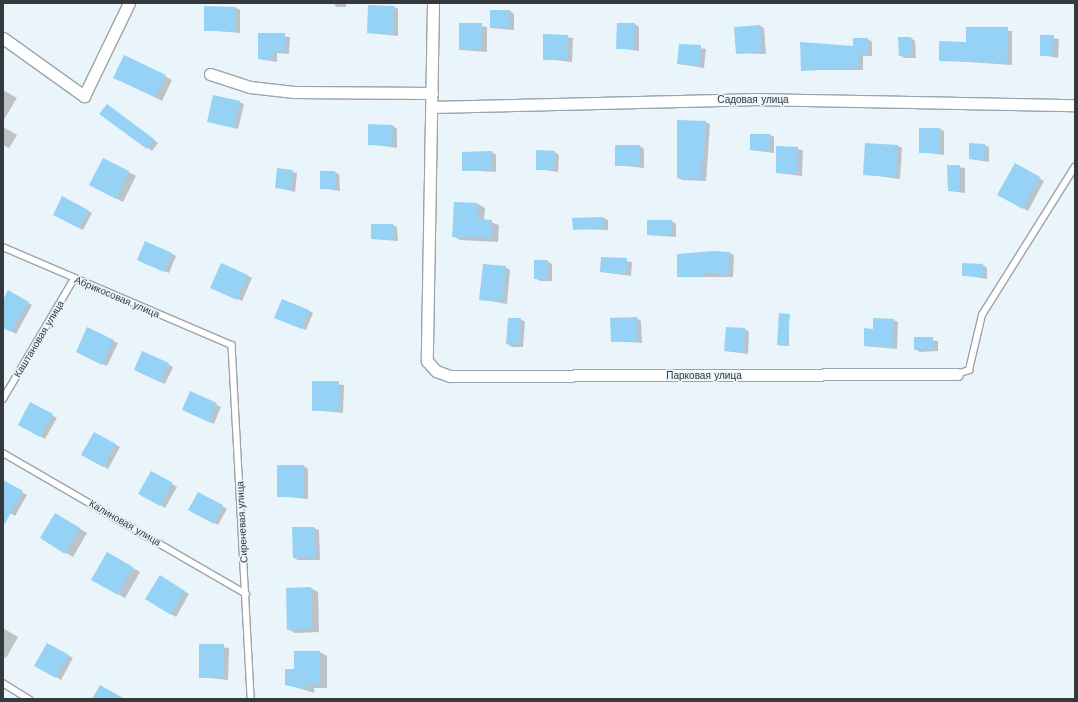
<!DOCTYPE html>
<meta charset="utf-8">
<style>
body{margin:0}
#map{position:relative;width:1078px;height:702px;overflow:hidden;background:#eaf4fb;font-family:"Work Sans",sans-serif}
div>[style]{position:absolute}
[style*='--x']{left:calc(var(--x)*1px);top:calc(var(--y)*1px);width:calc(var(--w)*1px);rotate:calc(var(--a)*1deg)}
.shadow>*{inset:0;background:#0003}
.building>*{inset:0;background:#95d2f5}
.roads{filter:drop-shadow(1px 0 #9ba4aa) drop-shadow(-1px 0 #9ba4aa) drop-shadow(0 1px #9ba4aa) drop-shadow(0 -1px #9ba4aa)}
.service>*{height:5.5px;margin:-2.75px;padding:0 2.75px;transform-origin:2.75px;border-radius:2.75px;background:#fff}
.minor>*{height:11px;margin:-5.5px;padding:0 5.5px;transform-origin:5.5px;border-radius:5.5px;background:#fff}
span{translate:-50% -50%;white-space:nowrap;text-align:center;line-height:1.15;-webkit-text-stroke:3px #eaf4fb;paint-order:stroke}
.street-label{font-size:10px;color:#35393b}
.frame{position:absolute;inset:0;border:4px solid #35393b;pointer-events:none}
</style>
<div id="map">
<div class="shadow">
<div style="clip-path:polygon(334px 3px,346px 3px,346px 7px,336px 7px)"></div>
<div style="clip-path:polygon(394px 7px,398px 9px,398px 36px,368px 33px)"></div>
<div style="clip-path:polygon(236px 8px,240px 10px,240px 33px,205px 30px)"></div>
<div style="clip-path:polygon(510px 11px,514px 14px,514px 30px,491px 28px)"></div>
<div style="clip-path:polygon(460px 24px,487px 27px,487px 52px,460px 50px)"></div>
<div style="clip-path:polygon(635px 24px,639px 27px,639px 51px,617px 48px)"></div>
<div style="clip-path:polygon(760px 26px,764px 28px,766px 54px,737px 53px)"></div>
<div style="clip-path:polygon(967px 28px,1012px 31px,1012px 65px,940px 60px,967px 43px)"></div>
<div style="clip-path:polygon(259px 34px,290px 37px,289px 54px,277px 53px,277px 62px,259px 59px)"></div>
<div style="clip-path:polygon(544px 35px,573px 38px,572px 62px,544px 59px)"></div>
<div style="clip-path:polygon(1041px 36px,1059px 39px,1058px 58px,1041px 55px)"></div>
<div style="clip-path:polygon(911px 38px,915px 41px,916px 58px,904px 58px,900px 55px)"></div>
<div style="clip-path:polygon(868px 39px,872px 42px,872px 56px,863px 56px,863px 70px,802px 70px)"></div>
<div style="clip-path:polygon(680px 45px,706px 49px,704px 68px,678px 64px)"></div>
<div style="clip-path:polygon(165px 76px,172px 80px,162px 101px,122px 81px)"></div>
<div style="clip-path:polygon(3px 90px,17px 98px,3px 121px)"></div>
<div style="clip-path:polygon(239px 102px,244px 104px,238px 129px,208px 121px)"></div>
<div style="clip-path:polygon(111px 108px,158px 143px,152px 151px,101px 114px)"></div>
<div style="clip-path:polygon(705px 122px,710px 124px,706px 181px,683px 180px,678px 178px)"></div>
<div style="clip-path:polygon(393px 126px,397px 129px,397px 148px,369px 144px)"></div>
<div style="clip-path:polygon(3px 127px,17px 135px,9px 148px,3px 145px)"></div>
<div style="clip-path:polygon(940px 129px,944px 131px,944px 155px,920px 152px)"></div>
<div style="clip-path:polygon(770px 135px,774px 137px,774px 153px,751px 150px)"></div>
<div style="clip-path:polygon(984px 145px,989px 147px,989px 162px,970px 159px)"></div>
<div style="clip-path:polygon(640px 146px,644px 149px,644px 168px,616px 165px)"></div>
<div style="clip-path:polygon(898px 146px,902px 148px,900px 179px,864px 174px)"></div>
<div style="clip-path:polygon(777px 147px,803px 150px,802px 176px,777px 173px)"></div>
<div style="clip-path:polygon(492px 152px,496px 155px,496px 172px,463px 170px)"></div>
<div style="clip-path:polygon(555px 152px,559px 155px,558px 172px,537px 169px)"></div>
<div style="clip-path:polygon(104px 159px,136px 176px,123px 202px,98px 189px)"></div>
<div style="clip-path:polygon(1015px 164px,1044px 181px,1028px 211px,999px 194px)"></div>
<div style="clip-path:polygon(948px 166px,965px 168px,965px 193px,949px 191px)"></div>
<div style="clip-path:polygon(278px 169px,297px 173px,295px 192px,276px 187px)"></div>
<div style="clip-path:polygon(335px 172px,339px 174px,340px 191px,321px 188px)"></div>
<div style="clip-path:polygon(478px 204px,485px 208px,484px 220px,499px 225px,498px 242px,460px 240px,453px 236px)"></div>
<div style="clip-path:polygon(87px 210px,92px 213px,83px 230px,58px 217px)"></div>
<div style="clip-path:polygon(604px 218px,608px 220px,608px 230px,574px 229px)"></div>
<div style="clip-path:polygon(672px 221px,676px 224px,676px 237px,648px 235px)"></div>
<div style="clip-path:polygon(393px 225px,397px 227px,398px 241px,372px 239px)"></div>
<div style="clip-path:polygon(729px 253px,734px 255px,733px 277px,678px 277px)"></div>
<div style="clip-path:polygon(172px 254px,176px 256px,169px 273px,143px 263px)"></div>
<div style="clip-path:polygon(602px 258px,632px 262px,631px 276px,601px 272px)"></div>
<div style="clip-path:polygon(547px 261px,552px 264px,552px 281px,540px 281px,535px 278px)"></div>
<div style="clip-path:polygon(983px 265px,987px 268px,987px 279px,963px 275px)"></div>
<div style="clip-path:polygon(505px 267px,510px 270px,507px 304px,480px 299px)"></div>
<div style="clip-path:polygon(248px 276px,252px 278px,242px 301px,216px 290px)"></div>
<div style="clip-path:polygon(9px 292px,32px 305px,16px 334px,3px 327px,3px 302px)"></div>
<div style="clip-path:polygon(308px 310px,313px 313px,306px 330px,280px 320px)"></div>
<div style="clip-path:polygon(789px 315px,789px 346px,780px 345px,778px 344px)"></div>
<div style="clip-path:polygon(637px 318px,641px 321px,642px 343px,612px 341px)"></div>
<div style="clip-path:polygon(520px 319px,525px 322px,523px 347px,512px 347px,507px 344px)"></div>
<div style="clip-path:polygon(893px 320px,898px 322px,897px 349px,865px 346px,874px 330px)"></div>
<div style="clip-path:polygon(745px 329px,749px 332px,748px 354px,725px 351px)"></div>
<div style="clip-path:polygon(915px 338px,938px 341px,938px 351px,920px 352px,915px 349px)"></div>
<div style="clip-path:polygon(113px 341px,118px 343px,107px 366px,81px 354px)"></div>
<div style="clip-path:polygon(168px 364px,173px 367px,165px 384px,139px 372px)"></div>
<div style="clip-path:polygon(313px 382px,344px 385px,343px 413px,313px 410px)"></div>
<div style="clip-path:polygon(191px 393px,221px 407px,214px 424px,188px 412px)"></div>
<div style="clip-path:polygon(31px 403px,57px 418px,45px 439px,19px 425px)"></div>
<div style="clip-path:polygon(94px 433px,120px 447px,108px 469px,82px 454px)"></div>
<div style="clip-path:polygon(304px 466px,308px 469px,308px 499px,278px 496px)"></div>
<div style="clip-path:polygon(151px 472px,177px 487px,165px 508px,140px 493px)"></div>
<div style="clip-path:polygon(3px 482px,27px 495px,15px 516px,3px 509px)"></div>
<div style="clip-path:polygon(198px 493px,227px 509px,218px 525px,189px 509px)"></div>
<div style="clip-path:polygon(56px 514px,87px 533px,73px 557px,41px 538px)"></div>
<div style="clip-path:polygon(314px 528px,319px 530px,320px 560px,298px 560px,294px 558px)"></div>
<div style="clip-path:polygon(107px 553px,140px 572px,125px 598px,92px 579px)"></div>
<div style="clip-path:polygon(160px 576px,189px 594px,176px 617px,146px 599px)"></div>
<div style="clip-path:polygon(311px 588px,318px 592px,319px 632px,295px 633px,288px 629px)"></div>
<div style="clip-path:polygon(3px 628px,18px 637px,6px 658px,3px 656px)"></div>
<div style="clip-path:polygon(47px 644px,73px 658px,61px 680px,36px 665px)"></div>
<div style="clip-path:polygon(200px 645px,229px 648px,228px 680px,200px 677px)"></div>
<div style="clip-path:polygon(320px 652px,327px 656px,327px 688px,314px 688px,314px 693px,286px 684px,295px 670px)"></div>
</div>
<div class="building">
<div style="clip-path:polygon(368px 5px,394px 6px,394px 34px,367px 33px)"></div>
<div style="clip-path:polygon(204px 6px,236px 7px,236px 31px,204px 31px)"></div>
<div style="clip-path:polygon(490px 10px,510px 10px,510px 28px,490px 28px)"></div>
<div style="clip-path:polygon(459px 23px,482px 23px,482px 50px,459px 50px)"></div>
<div style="clip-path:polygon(617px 23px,635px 23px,634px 49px,616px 49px)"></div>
<div style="clip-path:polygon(760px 25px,762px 52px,736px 54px,734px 27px)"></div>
<div style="clip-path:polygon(966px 27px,1008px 27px,1008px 63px,939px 61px,939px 41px,966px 42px)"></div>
<div style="clip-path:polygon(258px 33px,285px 33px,285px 52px,273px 51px,273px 60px,258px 59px)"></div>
<div style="clip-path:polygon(543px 34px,568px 35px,568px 60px,543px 60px)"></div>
<div style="clip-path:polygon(1040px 35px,1054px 35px,1054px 56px,1040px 56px)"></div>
<div style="clip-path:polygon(898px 37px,911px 37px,911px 56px,899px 56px)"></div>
<div style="clip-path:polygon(853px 38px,868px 38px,868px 54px,859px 54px,859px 68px,801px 71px,800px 42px,853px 46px)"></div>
<div style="clip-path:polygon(679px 44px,701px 45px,700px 66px,677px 64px)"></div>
<div style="clip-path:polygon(124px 55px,166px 75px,155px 97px,113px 78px)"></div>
<div style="clip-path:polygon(213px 95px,240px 101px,234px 128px,207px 122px)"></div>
<div style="clip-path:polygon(107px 104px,154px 139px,147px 149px,99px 114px)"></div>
<div style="clip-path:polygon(677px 120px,706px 121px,701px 179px,677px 178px)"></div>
<div style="clip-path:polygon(368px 124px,393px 125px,392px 146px,368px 145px)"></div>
<div style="clip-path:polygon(919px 128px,940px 128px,940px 153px,919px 153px)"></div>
<div style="clip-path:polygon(750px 134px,770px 134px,770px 151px,750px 150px)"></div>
<div style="clip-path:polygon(865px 143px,898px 145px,896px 177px,863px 175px)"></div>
<div style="clip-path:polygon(969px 143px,985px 144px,984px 160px,969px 159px)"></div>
<div style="clip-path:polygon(615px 145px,640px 145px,640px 166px,615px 166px)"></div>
<div style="clip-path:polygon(776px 146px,798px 147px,798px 174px,776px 173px)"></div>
<div style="clip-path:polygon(536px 150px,555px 151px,554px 170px,536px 170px)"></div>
<div style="clip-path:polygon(492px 151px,492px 170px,462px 171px,462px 152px)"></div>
<div style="clip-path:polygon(103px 158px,129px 171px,116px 199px,89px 185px)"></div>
<div style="clip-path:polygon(1015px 163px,1040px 177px,1023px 209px,997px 195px)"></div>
<div style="clip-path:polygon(947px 165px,960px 165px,960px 191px,948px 191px)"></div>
<div style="clip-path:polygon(277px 168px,293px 170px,291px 190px,275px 188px)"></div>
<div style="clip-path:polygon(320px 171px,335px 171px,335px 189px,320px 189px)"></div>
<div style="clip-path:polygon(62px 196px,88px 210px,79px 228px,53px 215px)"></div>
<div style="clip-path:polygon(454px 202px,478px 203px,478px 219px,492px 220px,491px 238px,452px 237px)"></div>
<div style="clip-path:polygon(604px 217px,604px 228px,573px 230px,572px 218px)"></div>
<div style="clip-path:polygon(647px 220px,672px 220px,672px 235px,647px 235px)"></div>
<div style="clip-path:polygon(371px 224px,393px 224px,393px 239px,371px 239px)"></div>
<div style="clip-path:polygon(145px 241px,172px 253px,164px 272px,137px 260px)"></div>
<div style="clip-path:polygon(713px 251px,730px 252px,728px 275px,701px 273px,701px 277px,677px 277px,677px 254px)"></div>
<div style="clip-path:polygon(601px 257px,627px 258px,627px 274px,600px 272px)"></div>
<div style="clip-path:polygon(534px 260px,548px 260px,548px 279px,534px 279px)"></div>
<div style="clip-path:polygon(221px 263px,248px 275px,237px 300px,210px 288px)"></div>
<div style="clip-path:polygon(962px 263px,983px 264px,983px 277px,962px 276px)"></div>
<div style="clip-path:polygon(483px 264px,506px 266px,502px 302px,479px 300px)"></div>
<div style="clip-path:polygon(8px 290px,29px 302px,11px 332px,3px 328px,3px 300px)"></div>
<div style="clip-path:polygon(282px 299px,309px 310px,302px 329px,274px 318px)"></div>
<div style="clip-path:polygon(779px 313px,790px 314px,787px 346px,777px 345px)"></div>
<div style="clip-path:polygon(637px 317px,638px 341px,611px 342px,610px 318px)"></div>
<div style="clip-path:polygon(508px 318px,521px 318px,519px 345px,506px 344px)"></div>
<div style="clip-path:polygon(873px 318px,894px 319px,893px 347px,864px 346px,864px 328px,873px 329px)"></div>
<div style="clip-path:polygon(87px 327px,114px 340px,102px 365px,76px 352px)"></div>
<div style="clip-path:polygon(726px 327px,745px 328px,744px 352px,724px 351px)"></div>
<div style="clip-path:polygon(914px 337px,933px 337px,933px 349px,914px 350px)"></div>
<div style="clip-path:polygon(142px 351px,169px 363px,160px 382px,134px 370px)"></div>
<div style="clip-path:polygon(312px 381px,339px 381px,339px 411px,312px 411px)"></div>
<div style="clip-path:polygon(190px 391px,217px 403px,209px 422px,182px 410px)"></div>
<div style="clip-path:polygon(30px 402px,53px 414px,40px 437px,18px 425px)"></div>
<div style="clip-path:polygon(94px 432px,116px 444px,103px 467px,81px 455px)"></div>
<div style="clip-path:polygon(277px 465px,304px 465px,304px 497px,277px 497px)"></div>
<div style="clip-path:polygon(151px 471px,173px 483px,160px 506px,138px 494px)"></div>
<div style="clip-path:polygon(3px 480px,23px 491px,3px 527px)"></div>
<div style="clip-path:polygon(198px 492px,223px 505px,214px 524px,188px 510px)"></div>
<div style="clip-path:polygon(55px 513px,80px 528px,65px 554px,40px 538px)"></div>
<div style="clip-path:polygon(292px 527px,314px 527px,316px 558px,293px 558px)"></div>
<div style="clip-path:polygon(107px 552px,133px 567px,118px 595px,91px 580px)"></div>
<div style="clip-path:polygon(160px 575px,185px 591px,171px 615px,145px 599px)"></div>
<div style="clip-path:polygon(311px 587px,312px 629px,287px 630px,286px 588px)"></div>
<div style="clip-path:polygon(47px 643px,69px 655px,56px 678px,34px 666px)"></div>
<div style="clip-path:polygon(199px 644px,224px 644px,224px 678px,199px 678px)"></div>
<div style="clip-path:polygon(294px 651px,320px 651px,320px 685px,307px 684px,307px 690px,285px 685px,285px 669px,294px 669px)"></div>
<div style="clip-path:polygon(100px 685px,125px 699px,92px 699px)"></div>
</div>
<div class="roads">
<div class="service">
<div style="--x:3;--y:247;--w:249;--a:23.2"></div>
<div style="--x:232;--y:345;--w:355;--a:86.9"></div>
<div style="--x:957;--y:374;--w:13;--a:-18"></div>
<div style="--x:969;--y:370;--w:57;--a:-76.7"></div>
<div style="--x:982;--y:315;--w:175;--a:-57.9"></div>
<div style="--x:3;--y:399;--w:139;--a:-59.4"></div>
<div style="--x:3;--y:453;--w:281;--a:30.1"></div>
<div style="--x:3;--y:683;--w:31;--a:32"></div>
</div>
<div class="minor">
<div style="--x:433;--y:3;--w:358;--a:91"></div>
<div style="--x:427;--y:361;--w:13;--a:48"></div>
<div style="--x:436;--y:371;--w:15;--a:20"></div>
<div style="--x:450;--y:376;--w:507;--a:-0.23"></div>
<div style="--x:3;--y:38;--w:100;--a:35.6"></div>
<div style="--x:84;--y:96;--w:103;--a:-64.2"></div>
<div style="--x:210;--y:74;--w:42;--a:18"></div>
<div style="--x:250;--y:87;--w:44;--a:6.5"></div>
<div style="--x:294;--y:92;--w:138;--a:0.4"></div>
<div style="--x:432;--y:107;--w:320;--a:-1.4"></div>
<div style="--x:752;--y:99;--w:323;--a:1.1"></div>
</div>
</div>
<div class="street-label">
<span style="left:753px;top:100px">Садовая улица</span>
<span style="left:117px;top:297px;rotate:23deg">Абрикосовая улица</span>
<span style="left:39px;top:339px;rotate:-59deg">Каштановая улица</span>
<span style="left:704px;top:376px">Парковая улица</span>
<span style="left:242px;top:522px;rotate:-93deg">Сиреневая улица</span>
<span style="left:125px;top:523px;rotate:30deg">Калиновая улица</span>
</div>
<div class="frame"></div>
</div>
